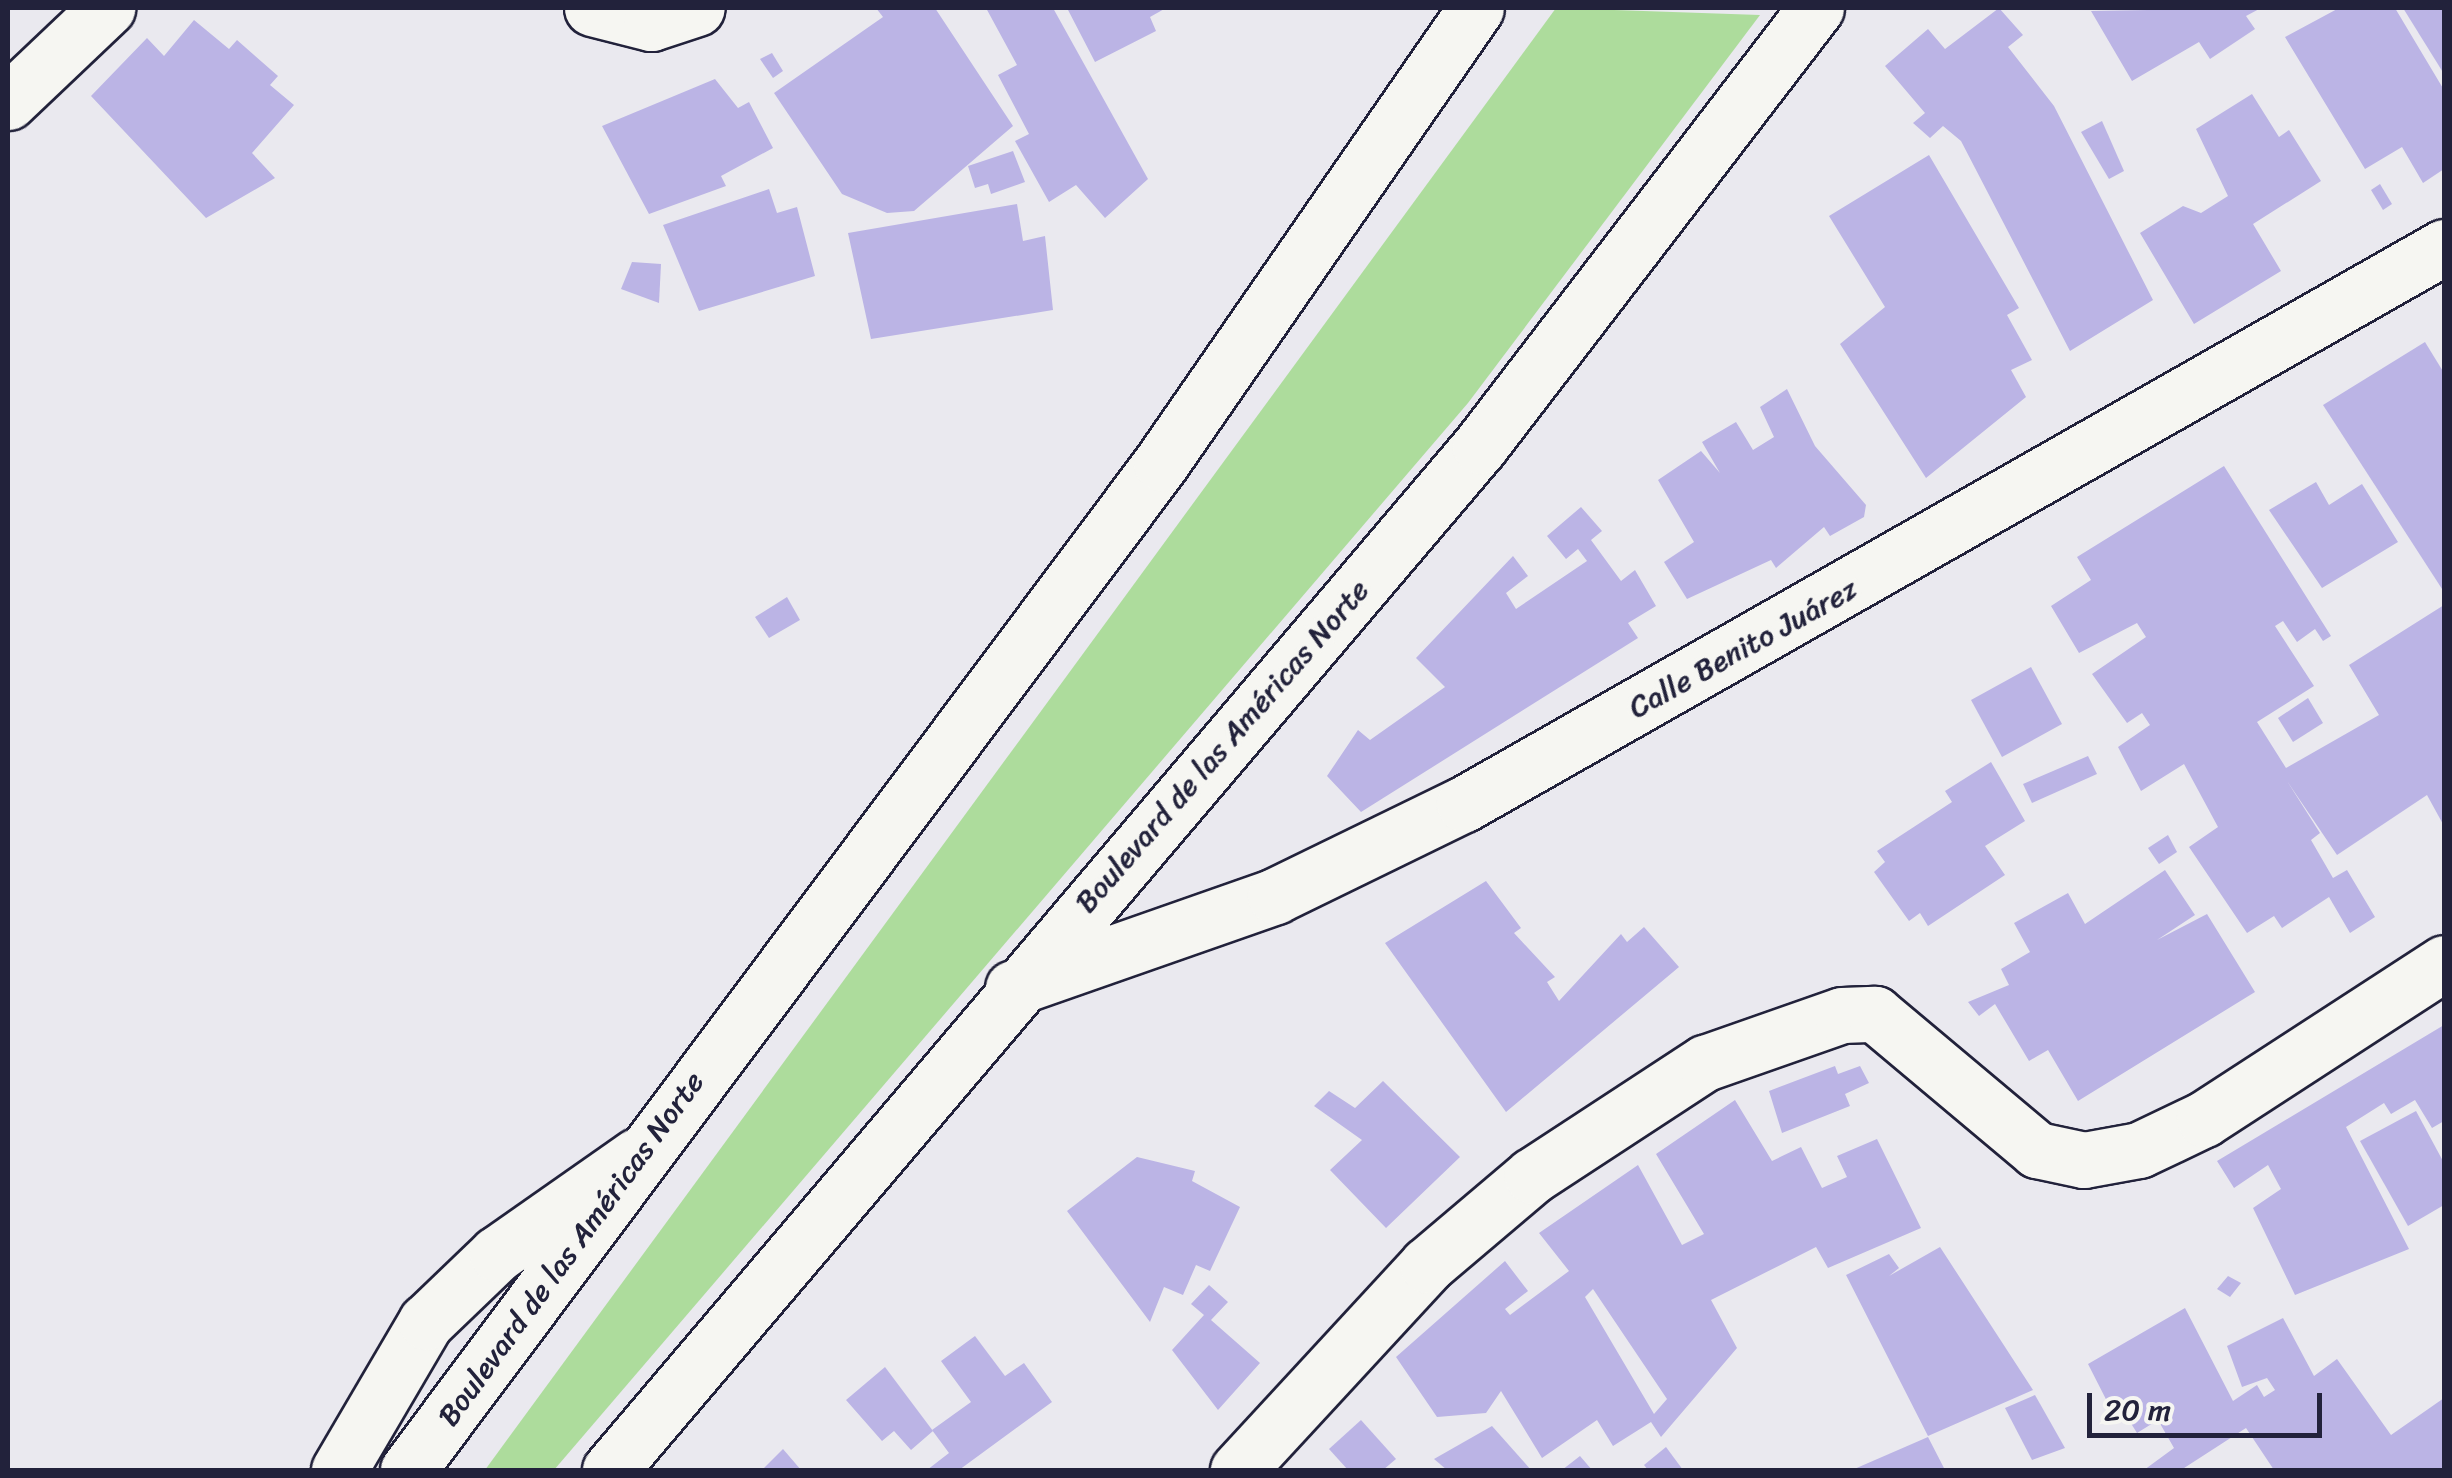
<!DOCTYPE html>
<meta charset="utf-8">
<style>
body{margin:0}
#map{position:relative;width:2452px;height:1478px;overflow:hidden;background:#eae9ef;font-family:Sriracha,sans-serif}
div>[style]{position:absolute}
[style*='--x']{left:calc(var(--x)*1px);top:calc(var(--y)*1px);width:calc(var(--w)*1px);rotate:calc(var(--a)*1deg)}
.green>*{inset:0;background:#addc9c}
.building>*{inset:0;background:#bbb4e5}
.roads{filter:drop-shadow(2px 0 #22223b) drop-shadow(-2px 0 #22223b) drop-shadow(0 2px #22223b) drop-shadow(0 -2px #22223b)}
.minor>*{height:55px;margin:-27.5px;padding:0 27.5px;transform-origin:27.5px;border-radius:27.5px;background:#f6f6f2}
.major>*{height:55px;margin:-27.5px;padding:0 27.5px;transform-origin:27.5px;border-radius:27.5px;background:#f6f6f2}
span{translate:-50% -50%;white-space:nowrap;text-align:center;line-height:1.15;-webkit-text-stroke:8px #f6f6f2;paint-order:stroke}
.street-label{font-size:30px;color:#22223b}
.frame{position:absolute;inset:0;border:10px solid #22223b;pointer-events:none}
.scale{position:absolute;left:2087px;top:1393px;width:235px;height:45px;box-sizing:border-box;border:5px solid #22223b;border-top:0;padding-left:12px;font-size:30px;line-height:35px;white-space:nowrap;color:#22223b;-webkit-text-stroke:8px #f6f6f2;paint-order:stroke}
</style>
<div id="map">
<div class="green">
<div style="clip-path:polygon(1556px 8px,1760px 15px,1468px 403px,554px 1470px,485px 1470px)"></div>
</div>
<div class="building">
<div style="clip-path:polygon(876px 8px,935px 8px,1013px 126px,914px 211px,887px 213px,842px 194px,774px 93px,883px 17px)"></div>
<div style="clip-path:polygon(986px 8px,1053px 8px,1148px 179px,1105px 218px,1076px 185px,1049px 202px,1015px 141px,1029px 134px,998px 75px,1017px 65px)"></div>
<div style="clip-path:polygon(1067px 8px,1166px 8px,1150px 17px,1156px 31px,1095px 62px)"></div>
<div style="clip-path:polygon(1999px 8px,2023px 35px,2008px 47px,2054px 106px,2153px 300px,2070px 351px,1961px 141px,1943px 126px,1930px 138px,1913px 123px,1925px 113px,1885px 66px,1928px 29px,1945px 49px)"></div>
<div style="clip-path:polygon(2261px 8px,2246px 16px,2255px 29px,2210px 59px,2199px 42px,2132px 81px,2091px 11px)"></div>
<div style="clip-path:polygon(2339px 8px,2395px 8px,2444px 90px,2444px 169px,2423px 183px,2402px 147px,2365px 169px,2285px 37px)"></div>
<div style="clip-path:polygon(2403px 8px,2444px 8px,2444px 74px)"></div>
<div style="clip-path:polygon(194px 20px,229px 49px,237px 40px,278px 76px,270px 85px,294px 105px,252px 153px,275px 178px,206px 218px,91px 96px,147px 38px,164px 56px)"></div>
<div style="clip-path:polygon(772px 53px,783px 71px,773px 78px,760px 59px)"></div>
<div style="clip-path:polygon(715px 79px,738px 108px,749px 102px,773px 148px,721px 176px,726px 186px,649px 214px,602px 126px)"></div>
<div style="clip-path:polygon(2252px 94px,2279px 137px,2289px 130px,2321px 181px,2253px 224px,2281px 271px,2194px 324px,2140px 233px,2183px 206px,2201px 213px,2228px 196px,2196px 129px)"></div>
<div style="clip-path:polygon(2102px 121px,2124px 171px,2109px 179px,2081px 132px)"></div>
<div style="clip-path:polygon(1013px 151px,1025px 182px,991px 194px,988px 184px,975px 188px,968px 166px)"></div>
<div style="clip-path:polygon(1929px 155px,2019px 308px,2007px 315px,2032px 360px,2011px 370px,2026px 397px,1926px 478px,1840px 344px,1885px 307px,1829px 216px)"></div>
<div style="clip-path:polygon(2380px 184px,2392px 204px,2383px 210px,2371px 190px)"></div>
<div style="clip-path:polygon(769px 189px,777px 213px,797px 207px,815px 276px,699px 311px,663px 225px)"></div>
<div style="clip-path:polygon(1017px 204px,1023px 241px,1045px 236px,1053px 310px,871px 339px,848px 233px)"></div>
<div style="clip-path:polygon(632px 262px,661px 264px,659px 303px,621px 289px)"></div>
<div style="clip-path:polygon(2425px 342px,2444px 373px,2444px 592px,2323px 405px)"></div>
<div style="clip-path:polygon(1787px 389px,1815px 446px,1866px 505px,1864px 517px,1830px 536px,1824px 527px,1776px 568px,1771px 560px,1687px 599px,1664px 562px,1694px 542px,1658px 480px,1701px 451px,1720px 473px,1702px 442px,1736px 422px,1753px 450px,1774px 437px,1760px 407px)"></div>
<div style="clip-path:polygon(2224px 466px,2331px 636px,2323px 641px,2315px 629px,2297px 642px,2283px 621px,2275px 626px,2314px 686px,2257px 722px,2286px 768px,2379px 715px,2349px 665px,2444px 605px,2444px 826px,2427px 795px,2337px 855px,2287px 781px,2320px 833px,2311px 840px,2333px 878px,2347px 870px,2375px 917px,2350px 933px,2329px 897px,2282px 928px,2274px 916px,2247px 933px,2189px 847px,2218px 827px,2184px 764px,2141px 791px,2118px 747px,2150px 725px,2142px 713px,2127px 723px,2092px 674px,2146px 637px,2137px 623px,2079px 653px,2051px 606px,2091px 580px,2077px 557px)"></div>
<div style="clip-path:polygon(2316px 482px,2329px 505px,2362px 484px,2398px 542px,2322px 588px,2269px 510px)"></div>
<div style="clip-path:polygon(1581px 507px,1602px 531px,1591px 540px,1621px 581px,1635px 570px,1656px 606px,1628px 623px,1638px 638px,1361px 812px,1327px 776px,1358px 730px,1370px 740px,1445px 687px,1416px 658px,1513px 556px,1528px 576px,1506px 593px,1516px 609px,1587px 561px,1578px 549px,1566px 559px,1547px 536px)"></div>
<div style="clip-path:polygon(787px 597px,800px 620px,769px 638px,755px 617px)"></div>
<div style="clip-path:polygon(2031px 667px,2062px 724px,2002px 757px,1971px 700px)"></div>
<div style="clip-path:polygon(2308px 698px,2323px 723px,2293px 742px,2278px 718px)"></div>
<div style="clip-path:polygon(2088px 756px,2097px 774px,2032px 803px,2023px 784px)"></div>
<div style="clip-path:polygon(1991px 762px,2025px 821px,1985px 846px,2005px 875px,1928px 926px,1920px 913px,1909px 921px,1874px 872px,1885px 862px,1877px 851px,1952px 802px,1945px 791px)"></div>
<div style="clip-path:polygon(2168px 835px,2177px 852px,2159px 864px,2148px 848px)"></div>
<div style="clip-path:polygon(2165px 870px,2195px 915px,2157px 940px,2207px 914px,2255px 992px,2078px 1101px,2048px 1050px,2029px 1061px,1995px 1004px,1979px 1016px,1968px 1002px,2009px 985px,2001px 969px,2030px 952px,2014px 923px,2068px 893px,2085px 924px)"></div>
<div style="clip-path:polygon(1486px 881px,1521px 928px,1514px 933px,1555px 977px,1547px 982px,1559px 1001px,1621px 934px,1627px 942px,1644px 927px,1679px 967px,1506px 1112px,1385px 943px)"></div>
<div style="clip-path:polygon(2444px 1025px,2444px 1121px,2432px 1128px,2415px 1100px,2391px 1114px,2384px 1103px,2346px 1127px,2409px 1249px,2295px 1295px,2253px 1208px,2281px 1189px,2268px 1165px,2234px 1188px,2217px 1161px)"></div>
<div style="clip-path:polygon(1835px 1066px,1838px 1074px,1860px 1066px,1869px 1083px,1845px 1094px,1850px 1106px,1782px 1133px,1769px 1091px)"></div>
<div style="clip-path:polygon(1383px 1081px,1460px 1157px,1386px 1228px,1330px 1170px,1362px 1140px,1314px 1106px,1329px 1091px,1355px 1108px)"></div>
<div style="clip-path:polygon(evenodd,1735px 1100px,1772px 1161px,1801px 1147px,1822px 1188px,1847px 1177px,1837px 1156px,1877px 1139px,1921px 1228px,1828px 1268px,1816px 1247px,1711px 1300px,1737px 1348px,1661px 1437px,1651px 1422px,1613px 1446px,1597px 1420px,1542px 1458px,1501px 1391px,1486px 1413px,1437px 1417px,1396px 1357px,1505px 1261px,1528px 1291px,1505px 1309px,1510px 1315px,1569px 1271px,1539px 1233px,1638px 1165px,1682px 1245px,1704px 1234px,1656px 1154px,1735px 1100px,1593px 1289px,1667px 1399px,1654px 1414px,1585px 1297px,1593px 1289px)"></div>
<div style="clip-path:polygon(2416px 1111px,2444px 1163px,2444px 1205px,2408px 1226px,2360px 1141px)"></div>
<div style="clip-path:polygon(1137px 1157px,1195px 1171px,1192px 1181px,1240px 1207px,1210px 1271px,1196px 1265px,1183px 1295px,1164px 1287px,1150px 1322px,1067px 1211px)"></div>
<div style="clip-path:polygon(1940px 1247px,2033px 1390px,1928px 1436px,1846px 1275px,1889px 1254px,1899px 1268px,1889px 1276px)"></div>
<div style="clip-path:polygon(2228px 1276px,2241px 1283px,2230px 1297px,2217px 1289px)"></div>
<div style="clip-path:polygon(1209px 1285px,1228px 1302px,1211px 1320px,1260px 1363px,1218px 1410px,1172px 1350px,1204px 1315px,1191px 1304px)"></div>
<div style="clip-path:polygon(2185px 1308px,2233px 1401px,2257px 1385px,2264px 1397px,2275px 1390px,2267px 1378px,2242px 1387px,2227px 1346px,2283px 1318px,2314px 1376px,2337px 1359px,2391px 1435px,2444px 1398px,2444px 1470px,2274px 1470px,2246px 1428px,2181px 1470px,2144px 1470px,2174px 1448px,2158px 1420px,2137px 1433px,2122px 1409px,2114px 1415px,2088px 1364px)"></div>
<div style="clip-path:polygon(975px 1336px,1005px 1376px,1024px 1363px,1052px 1402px,959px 1470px,927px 1470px,949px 1453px,932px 1430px,971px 1402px,941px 1361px)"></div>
<div style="clip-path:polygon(885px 1367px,933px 1431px,911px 1450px,894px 1431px,882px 1441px,846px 1400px)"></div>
<div style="clip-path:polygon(2035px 1395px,2065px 1448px,2032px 1460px,2005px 1408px)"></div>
<div style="clip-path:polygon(1361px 1420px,1396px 1459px,1383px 1470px,1348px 1470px,1329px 1449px)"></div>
<div style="clip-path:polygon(1492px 1426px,1531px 1470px,1447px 1470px,1434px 1459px)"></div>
<div style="clip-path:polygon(1928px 1437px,1945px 1470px,1852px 1470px)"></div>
<div style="clip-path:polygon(1666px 1447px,1683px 1470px,1648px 1470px,1644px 1465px)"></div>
<div style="clip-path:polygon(783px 1449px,801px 1470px,762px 1470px)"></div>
<div style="clip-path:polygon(1580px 1456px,1592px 1470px,1562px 1470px)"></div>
</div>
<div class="roads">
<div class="minor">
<div style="--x:592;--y:8;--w:61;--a:14.3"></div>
<div style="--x:651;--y:23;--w:48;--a:-18.1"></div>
<div style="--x:8;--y:102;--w:137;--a:-43.5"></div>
<div style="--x:1013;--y:988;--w:278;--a:-19.3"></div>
<div style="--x:1275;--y:896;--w:210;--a:-26"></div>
<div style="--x:1464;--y:804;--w:1127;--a:-29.61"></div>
<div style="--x:339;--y:1470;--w:172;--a:-59.6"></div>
<div style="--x:426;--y:1322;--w:98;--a:-43.8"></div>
<div style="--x:497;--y:1254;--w:171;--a:-35"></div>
<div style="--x:1238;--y:1470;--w:279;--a:-47.3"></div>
<div style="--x:1427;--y:1265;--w:138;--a:-40.3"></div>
<div style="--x:1532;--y:1176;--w:207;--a:-33.2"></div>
<div style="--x:1705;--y:1063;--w:145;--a:-19.3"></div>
<div style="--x:1842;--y:1015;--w:33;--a:-2"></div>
<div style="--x:1875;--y:1014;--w:212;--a:40"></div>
<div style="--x:2037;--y:1150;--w:48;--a:12"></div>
<div style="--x:2084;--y:1160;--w:56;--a:-10.3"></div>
<div style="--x:2139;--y:1150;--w:72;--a:-25.5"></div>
<div style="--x:2204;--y:1119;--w:286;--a:-33"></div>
</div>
<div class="major">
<div style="--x:408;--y:1470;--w:1257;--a:-53.21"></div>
<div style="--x:1161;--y:463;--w:553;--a:-55.3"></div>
<div style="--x:610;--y:1470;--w:1344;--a:-49.65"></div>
<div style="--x:1480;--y:446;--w:552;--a:-52.51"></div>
</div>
</div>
<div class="street-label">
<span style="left:1743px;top:648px;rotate:-29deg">Calle Benito Juárez</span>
<span style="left:1222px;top:746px;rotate:-49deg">Boulevard de las Américas Norte</span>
<span style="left:571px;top:1249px;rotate:-54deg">Boulevard de las Américas Norte</span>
</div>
<div class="frame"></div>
<div class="scale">20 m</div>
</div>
